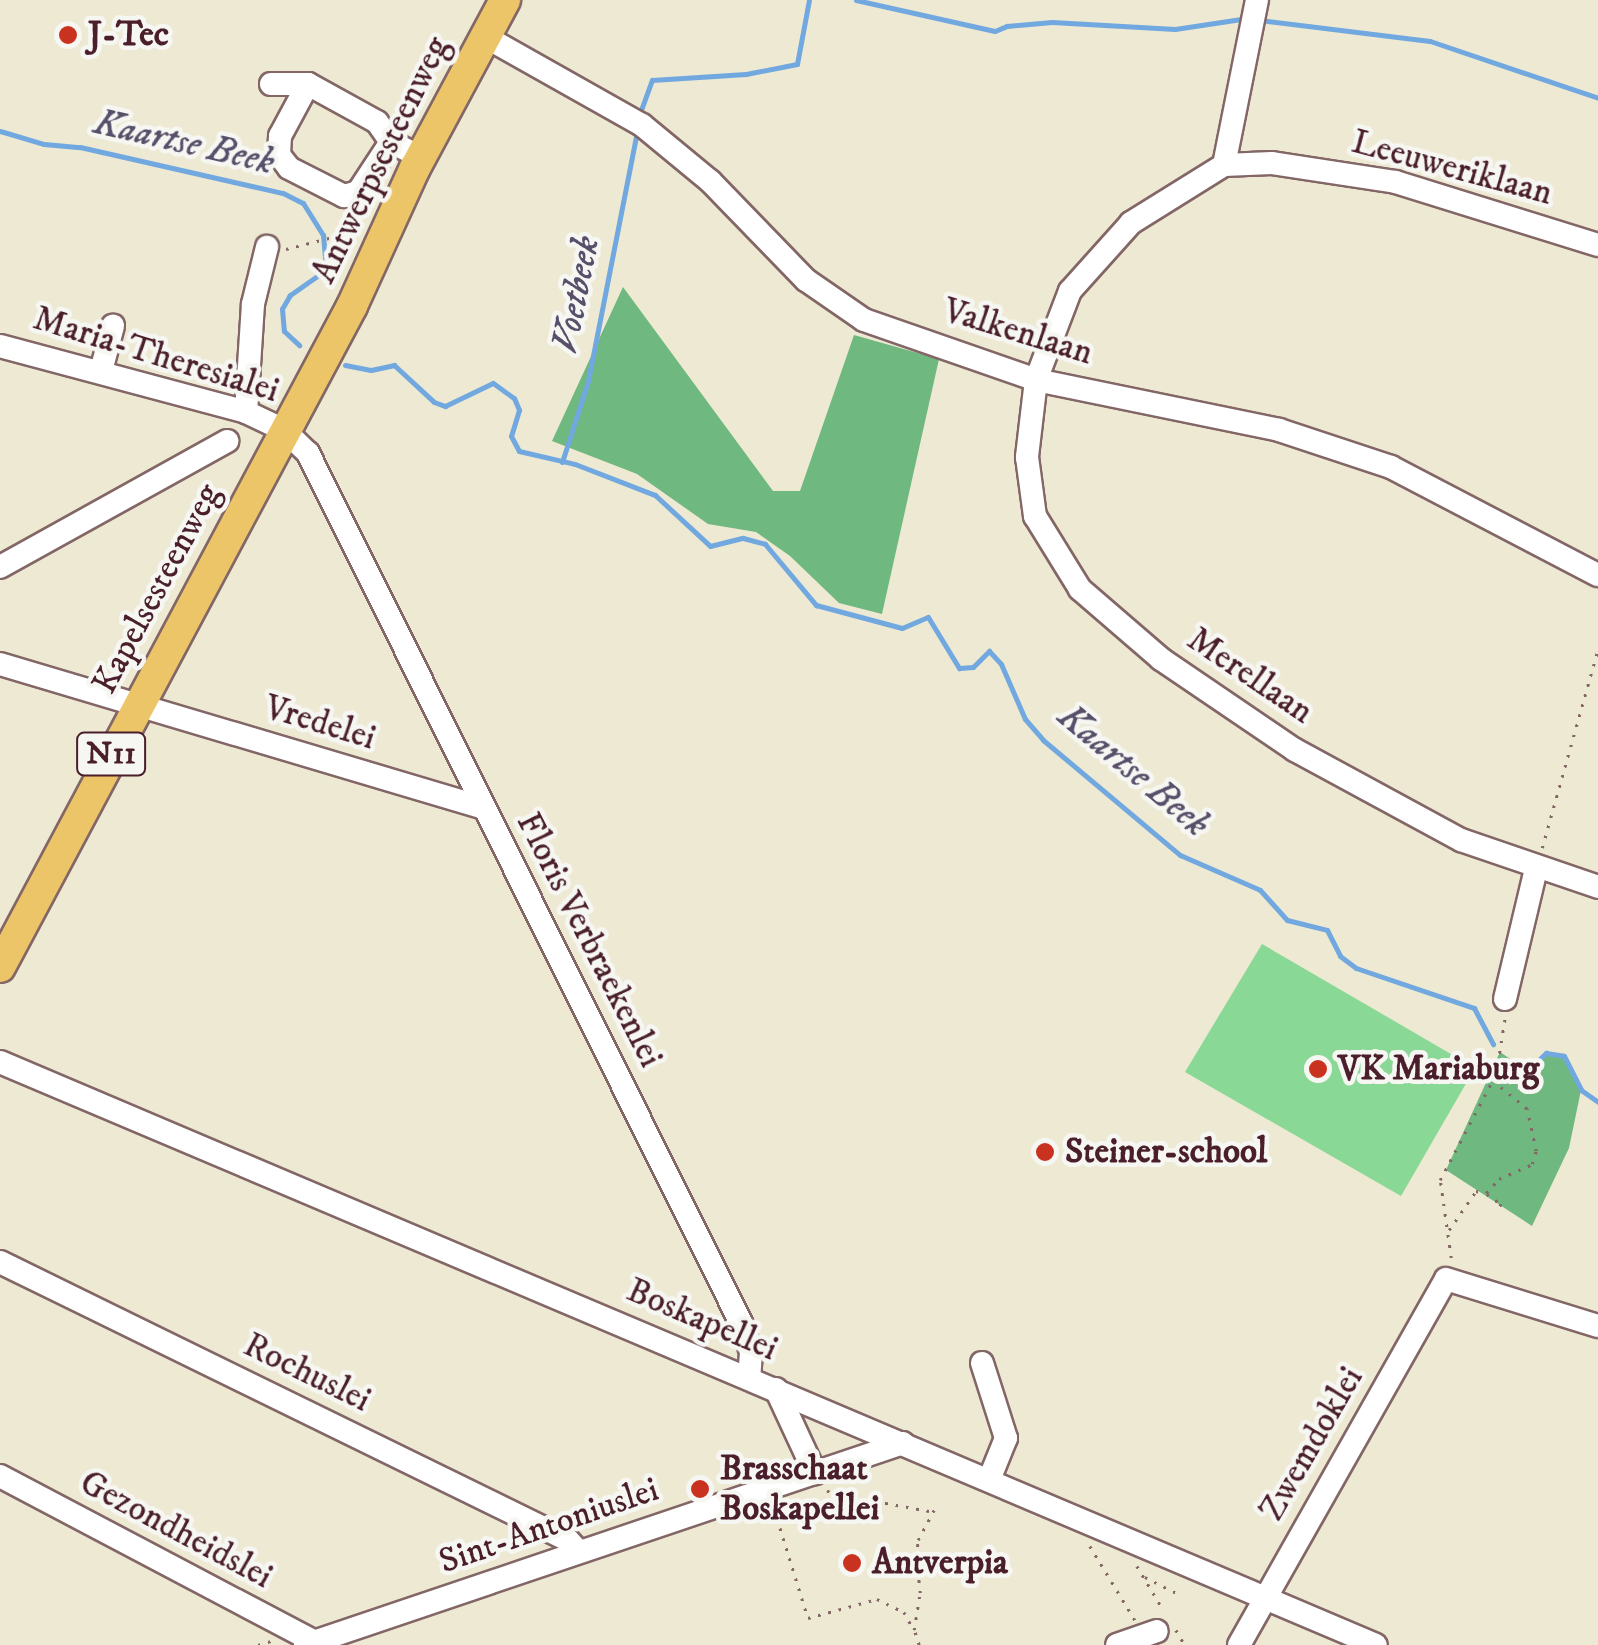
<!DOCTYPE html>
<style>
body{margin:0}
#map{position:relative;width:1598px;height:1645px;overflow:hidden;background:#eee9d3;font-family:"IM FELL DW Pica",serif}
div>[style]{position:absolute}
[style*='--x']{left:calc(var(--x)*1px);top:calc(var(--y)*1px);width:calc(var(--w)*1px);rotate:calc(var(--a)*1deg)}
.green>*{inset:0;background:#8ad896}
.forest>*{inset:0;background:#6fb87f}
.stream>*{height:5px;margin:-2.5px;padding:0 2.5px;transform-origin:2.5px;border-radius:2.5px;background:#71a8df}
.path>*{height:2.5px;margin-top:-1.25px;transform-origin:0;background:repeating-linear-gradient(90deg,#836666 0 2.5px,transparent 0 10.5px)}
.roads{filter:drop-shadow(2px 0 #836666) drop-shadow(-2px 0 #836666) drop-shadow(0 2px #836666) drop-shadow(0 -2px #836666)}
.minor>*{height:22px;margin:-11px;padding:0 11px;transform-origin:11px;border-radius:11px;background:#fff}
.major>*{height:30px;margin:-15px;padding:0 15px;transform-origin:15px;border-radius:15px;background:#edc569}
.dots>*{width:28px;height:28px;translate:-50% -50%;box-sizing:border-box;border:5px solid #f6f6f2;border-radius:50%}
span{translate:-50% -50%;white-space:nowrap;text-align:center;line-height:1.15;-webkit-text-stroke:9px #f6f6f2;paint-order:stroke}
.shield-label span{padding:2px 8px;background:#f6f6f2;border:2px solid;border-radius:8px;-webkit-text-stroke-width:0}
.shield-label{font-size:32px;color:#4a1f2b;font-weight:700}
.poi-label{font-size:35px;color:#4a1f2b;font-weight:700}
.left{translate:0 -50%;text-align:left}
.street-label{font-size:35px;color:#4a1f2b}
.water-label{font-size:38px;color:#584f6a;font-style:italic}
</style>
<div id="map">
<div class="green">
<div style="clip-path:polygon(1262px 944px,1475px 1068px,1401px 1196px,1185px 1072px)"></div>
</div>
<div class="forest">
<div style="clip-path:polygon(623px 287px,773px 491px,800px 491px,854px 335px,939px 359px,882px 614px,839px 603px,790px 556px,756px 532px,708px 524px,637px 474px,552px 441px)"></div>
<div style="clip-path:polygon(1500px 1052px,1522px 1067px,1531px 1067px,1546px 1053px,1564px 1056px,1581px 1090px,1569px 1148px,1532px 1226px,1446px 1170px)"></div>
</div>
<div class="stream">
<div style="--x:856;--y:0;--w:142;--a:12.6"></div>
<div style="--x:995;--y:31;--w:13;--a:-23"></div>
<div style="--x:1007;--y:26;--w:45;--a:-5.1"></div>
<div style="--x:1052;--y:22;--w:123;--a:3.3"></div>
<div style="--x:1175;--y:29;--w:67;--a:-8.6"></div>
<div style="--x:1267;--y:21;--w:164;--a:7"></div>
<div style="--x:1430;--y:41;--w:177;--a:18.7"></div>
<div style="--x:641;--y:110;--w:32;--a:-70"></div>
<div style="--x:652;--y:80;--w:94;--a:-3.7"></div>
<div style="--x:746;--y:74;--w:52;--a:-11.1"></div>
<div style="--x:797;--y:64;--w:65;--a:-79.4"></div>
<div style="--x:0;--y:131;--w:46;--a:16.5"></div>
<div style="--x:44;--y:144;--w:36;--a:5"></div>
<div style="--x:80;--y:147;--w:208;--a:12.8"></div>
<div style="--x:283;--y:193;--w:22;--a:27"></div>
<div style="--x:303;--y:203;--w:38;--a:58"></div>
<div style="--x:323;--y:235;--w:25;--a:85"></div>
<div style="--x:325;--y:260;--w:15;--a:110"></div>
<div style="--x:320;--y:274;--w:37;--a:145"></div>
<div style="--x:290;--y:295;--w:16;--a:120"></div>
<div style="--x:282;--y:309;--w:22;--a:85"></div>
<div style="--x:284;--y:331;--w:21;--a:43"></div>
<div style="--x:345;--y:365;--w:26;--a:11"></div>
<div style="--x:371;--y:370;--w:24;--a:-12"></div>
<div style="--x:394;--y:365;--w:54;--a:42.8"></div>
<div style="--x:434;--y:402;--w:12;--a:20"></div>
<div style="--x:445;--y:406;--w:53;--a:-25.6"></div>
<div style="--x:493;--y:383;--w:26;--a:36"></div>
<div style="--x:514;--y:398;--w:13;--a:67"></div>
<div style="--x:519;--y:410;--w:27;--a:107"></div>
<div style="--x:511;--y:436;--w:17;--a:62"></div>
<div style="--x:519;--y:451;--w:57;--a:13.1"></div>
<div style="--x:575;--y:464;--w:86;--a:21.2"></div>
<div style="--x:655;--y:495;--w:75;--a:42.8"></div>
<div style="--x:710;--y:546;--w:34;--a:-14"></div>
<div style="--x:743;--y:538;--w:23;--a:15"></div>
<div style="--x:765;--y:544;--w:80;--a:50.1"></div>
<div style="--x:816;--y:605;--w:89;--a:15"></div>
<div style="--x:902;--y:628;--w:28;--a:-23"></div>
<div style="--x:928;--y:617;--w:60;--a:58.7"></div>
<div style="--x:959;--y:668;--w:14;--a:-4"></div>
<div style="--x:973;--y:667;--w:23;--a:-45"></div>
<div style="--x:989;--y:651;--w:18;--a:47"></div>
<div style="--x:1001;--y:664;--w:60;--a:66.4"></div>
<div style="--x:1025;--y:719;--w:28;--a:49"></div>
<div style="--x:1043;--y:740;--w:179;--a:40"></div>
<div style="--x:1180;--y:855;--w:87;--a:23.6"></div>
<div style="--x:1260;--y:890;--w:40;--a:48"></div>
<div style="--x:1287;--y:920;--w:41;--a:14"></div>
<div style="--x:1327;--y:930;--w:29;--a:63"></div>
<div style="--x:1340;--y:956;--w:20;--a:37"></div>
<div style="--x:1356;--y:968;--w:125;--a:18.7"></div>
<div style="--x:1474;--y:1008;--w:41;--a:62.2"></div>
<div style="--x:562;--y:462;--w:85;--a:-72.2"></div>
<div style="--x:588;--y:381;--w:249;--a:-78.9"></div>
<div style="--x:1512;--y:1061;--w:20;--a:18"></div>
<div style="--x:1531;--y:1067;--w:21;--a:-43"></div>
<div style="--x:1546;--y:1053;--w:18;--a:9"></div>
<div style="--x:1564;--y:1056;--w:38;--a:63"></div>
<div style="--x:1581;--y:1090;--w:21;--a:35"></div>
</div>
<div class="path">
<div style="--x:286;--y:249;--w:76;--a:-14.4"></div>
<div style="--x:1542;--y:848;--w:207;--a:-74.3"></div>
<div style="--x:1487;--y:1194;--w:17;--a:36"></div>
<div style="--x:1501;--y:1204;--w:10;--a:107"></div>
<div style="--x:1449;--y:1230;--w:47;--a:-55.3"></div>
<div style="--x:1476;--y:1191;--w:10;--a:11"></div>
<div style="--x:1486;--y:1193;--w:19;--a:-47"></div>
<div style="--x:1499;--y:1179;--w:36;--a:-24"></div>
<div style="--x:1532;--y:1164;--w:14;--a:-73"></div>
<div style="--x:1536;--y:1151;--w:43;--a:-102.1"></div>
<div style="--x:1527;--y:1109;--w:41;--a:-140.9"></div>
<div style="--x:1451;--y:1258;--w:79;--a:-98"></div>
<div style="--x:1440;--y:1180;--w:120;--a:-62.2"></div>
<div style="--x:1496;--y:1074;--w:58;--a:-81"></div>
<div style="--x:828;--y:1490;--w:21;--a:71"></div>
<div style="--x:835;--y:1510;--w:41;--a:-12.7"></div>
<div style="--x:875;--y:1501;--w:55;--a:10.5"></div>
<div style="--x:774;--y:1508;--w:115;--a:72.8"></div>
<div style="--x:808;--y:1618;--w:72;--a:-15.4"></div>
<div style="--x:877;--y:1599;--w:30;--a:26"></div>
<div style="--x:904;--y:1612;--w:21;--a:61"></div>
<div style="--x:1090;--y:1546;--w:87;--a:58.7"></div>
<div style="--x:1137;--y:1566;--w:52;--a:59"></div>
<div style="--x:1145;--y:1577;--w:38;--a:27"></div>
<div style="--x:1176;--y:1630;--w:17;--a:59"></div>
<div style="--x:258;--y:1645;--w:14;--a:-17"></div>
<div style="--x:919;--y:1645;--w:16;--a:-108"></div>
<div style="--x:914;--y:1630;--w:37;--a:-81"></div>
<div style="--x:920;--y:1593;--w:36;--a:-96"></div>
<div style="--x:916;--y:1557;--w:17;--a:-83"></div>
<div style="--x:918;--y:1540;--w:36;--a:-62"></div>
</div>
<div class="roads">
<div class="minor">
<div style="--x:484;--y:36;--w:181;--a:29.4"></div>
<div style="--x:642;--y:125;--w:88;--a:39.5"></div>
<div style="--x:710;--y:181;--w:138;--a:45.9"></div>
<div style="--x:806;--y:280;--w:70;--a:34.6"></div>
<div style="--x:864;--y:320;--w:182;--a:19.2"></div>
<div style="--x:1036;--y:380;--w:248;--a:11.6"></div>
<div style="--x:1279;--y:430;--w:118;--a:18.3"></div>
<div style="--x:1391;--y:467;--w:233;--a:27.6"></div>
<div style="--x:271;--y:84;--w:37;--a:0"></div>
<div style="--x:308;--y:84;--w:79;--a:28.8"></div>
<div style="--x:377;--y:122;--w:24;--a:55"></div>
<div style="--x:391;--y:142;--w:33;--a:27"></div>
<div style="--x:308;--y:84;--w:59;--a:118.3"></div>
<div style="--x:280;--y:136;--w:19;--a:93"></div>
<div style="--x:279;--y:155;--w:16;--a:52"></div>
<div style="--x:289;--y:168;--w:62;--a:27"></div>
<div style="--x:344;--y:196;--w:15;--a:-16"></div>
<div style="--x:358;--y:192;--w:60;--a:-56.6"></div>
<div style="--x:1224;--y:165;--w:168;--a:-78.7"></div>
<div style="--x:1598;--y:245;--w:212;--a:-162.7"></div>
<div style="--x:1396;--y:182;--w:125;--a:-171.3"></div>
<div style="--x:1272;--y:163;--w:48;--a:177.6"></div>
<div style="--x:1224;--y:165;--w:110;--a:148.1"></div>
<div style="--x:1131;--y:223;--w:91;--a:131.9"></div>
<div style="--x:1070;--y:291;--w:95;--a:110.9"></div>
<div style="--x:1036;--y:380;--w:78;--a:96.7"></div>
<div style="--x:1027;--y:457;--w:60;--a:82.3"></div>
<div style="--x:1035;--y:516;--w:86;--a:58.3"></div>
<div style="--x:1080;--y:589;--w:107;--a:40.8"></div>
<div style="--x:1161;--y:659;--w:162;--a:34.2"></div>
<div style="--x:1295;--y:750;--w:189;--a:28.5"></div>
<div style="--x:1461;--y:840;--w:145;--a:18.9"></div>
<div style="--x:0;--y:346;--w:255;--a:15"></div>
<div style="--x:246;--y:412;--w:42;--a:25.3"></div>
<div style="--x:284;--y:430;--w:33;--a:44"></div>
<div style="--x:308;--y:453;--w:972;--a:63.54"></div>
<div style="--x:741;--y:1323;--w:31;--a:71"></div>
<div style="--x:751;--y:1352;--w:26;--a:94"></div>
<div style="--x:101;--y:371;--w:47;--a:-75.1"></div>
<div style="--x:246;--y:412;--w:108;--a:-86.3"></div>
<div style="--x:253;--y:304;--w:59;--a:-76.2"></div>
<div style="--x:0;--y:567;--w:260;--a:-29"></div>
<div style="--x:0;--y:664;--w:505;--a:16.57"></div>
<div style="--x:1505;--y:999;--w:134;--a:-76.6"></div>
<div style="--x:0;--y:1062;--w:1494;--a:22.96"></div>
<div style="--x:0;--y:1262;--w:632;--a:26.08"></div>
<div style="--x:568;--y:1540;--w:16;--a:47"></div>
<div style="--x:982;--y:1363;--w:79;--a:72.3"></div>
<div style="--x:1006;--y:1438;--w:45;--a:112"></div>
<div style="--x:776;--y:1389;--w:93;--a:65.1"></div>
<div style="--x:0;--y:1476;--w:362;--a:27.8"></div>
<div style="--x:305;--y:1645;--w:631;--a:-18.66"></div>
<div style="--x:1117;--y:1645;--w:42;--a:-19.3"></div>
<div style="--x:1239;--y:1645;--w:420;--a:-60.5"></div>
<div style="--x:1446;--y:1279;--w:159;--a:17.2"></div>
</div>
<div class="major">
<div style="--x:0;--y:967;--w:749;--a:-61.96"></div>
<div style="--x:352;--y:306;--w:152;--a:-65.5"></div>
<div style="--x:415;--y:168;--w:191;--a:-61.8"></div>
</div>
</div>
<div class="dots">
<div style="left:68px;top:35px;background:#c8321e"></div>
<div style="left:1318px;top:1069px;background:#c8321e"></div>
<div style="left:1045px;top:1152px;background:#c8321e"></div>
<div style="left:700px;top:1489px;background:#c8321e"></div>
<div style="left:852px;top:1563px;background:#c8321e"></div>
</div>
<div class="shield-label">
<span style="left:111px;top:754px">N11</span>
</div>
<div class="poi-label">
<span class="left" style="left:88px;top:35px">J-Tec</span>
<span class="left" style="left:1338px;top:1069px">VK Mariaburg</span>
<span class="left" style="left:1065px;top:1152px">Steiner-school</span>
<span class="left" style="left:720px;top:1489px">Brasschaat<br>Boskapellei</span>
<span class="left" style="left:872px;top:1563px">Antverpia</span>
</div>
<div class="street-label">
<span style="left:381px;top:160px;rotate:-64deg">Antwerpsesteenweg</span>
<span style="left:1452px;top:168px;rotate:15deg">Leeuweriklaan</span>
<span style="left:1018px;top:332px;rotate:17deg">Valkenlaan</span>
<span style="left:156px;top:355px;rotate:17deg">Maria-Theresialei</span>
<span style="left:157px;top:589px;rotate:-62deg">Kapelsesteenweg</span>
<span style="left:1250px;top:676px;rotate:34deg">Merellaan</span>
<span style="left:320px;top:723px;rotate:17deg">Vredelei</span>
<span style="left:589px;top:940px;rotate:63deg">Floris Verbraekenlei</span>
<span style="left:702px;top:1320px;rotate:23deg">Boskapellei</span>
<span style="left:307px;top:1373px;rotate:26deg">Rochuslei</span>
<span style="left:1312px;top:1444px;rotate:-60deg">Zwemdoklei</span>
<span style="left:549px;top:1526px;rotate:-19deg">Sint-Antoniuslei</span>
<span style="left:176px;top:1530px;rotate:28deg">Gezondheidslei</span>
</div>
<div class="water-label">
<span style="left:184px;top:143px;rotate:13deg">Kaartse Beek</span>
<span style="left:577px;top:295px;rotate:-79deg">Voetbeek</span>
<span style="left:1133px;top:771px;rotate:40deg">Kaartse Beek</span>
</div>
</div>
